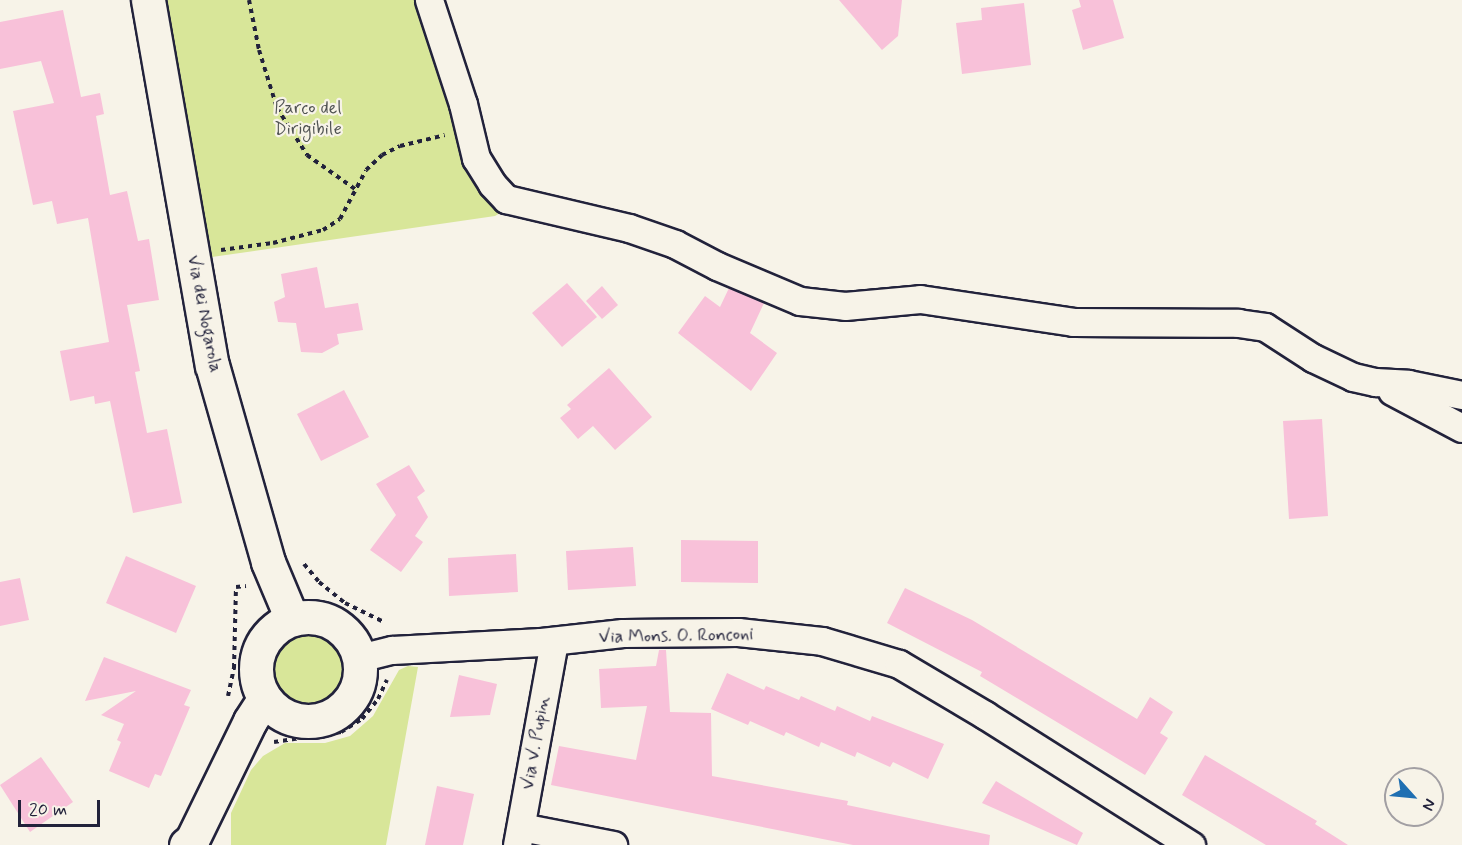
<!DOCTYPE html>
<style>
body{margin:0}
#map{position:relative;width:1462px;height:845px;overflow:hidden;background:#f7f3e8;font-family:Mynerve,sans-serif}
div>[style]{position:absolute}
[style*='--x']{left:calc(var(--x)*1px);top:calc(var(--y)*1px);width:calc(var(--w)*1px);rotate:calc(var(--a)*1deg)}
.green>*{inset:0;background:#d8e699}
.round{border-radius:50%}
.building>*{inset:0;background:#f8c1d9}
.path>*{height:4px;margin-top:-2px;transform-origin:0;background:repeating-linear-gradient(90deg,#22223b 0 4.5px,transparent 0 9px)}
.roads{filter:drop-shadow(2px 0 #22223b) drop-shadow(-2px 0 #22223b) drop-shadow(0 2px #22223b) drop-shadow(0 -2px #22223b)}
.minor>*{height:27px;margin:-13.5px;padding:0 13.5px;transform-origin:13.5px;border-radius:13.5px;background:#f7f3e8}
.tertiary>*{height:33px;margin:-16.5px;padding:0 16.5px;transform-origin:16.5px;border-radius:16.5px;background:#f7f3e8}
.tertiary>.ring{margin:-16.5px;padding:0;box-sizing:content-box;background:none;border:33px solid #f7f3e8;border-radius:50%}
span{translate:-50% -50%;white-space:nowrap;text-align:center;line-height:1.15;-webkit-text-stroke:4.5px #f7f3e8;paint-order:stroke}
.park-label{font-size:18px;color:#505352}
.street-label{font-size:18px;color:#22223b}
.north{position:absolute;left:1384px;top:767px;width:60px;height:60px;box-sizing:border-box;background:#f7f3e8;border:2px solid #a29fa3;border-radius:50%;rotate:117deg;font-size:16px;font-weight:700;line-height:24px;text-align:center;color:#22223b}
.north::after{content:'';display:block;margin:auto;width:21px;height:27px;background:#1f6fb2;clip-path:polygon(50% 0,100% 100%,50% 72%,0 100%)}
.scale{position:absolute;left:18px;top:800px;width:82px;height:27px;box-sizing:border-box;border:3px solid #22223b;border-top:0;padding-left:8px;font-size:18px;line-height:21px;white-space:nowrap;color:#22223b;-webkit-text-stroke:4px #f7f3e8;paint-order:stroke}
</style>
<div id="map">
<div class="green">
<div style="clip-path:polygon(162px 0,426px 0,505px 210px,495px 216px,212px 257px)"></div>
<div class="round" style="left:272px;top:632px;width:74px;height:74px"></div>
<div style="clip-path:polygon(408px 666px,418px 667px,386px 845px,231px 845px,231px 813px,251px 770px,263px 756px,285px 743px,325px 743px,350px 736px,373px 716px,399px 670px)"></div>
</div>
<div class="building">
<div style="clip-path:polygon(839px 0,902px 0,898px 36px,882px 50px)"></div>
<div style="clip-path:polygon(1079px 0,1113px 0,1124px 38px,1083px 50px,1072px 10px,1081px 7px)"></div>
<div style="clip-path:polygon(1024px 3px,1031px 65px,962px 74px,956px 23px,982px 20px,981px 8px)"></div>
<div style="clip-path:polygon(63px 10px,81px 97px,100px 93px,104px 114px,96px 116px,110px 195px,127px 191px,138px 241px,149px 239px,159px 300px,127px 305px,140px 371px,135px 372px,147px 433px,167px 429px,182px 503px,133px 513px,110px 401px,95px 404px,94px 396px,70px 401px,60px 351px,109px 342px,88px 218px,57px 224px,52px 201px,33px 205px,13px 111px,54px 103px,41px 61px,0 69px,0 22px)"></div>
<div style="clip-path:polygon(317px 267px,325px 308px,358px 303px,363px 330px,337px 334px,339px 344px,322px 353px,301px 352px,296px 323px,278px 322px,274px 302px,285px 297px,281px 274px)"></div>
<div style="clip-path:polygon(567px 283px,597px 317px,562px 347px,532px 313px)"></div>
<div style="clip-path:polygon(602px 286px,618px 305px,602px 319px,586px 301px)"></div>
<div style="clip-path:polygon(729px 288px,764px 303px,750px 333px,777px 353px,751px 391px,678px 333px,705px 296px,720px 307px)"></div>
<div style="clip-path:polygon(609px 368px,652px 417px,615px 450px,593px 426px,578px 439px,560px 418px,571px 409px,567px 405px)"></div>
<div style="clip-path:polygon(344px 390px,369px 437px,321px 461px,297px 414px)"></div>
<div style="clip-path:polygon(1322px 419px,1328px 516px,1289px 519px,1283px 421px)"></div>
<div style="clip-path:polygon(409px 465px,425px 491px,417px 497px,428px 517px,415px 536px,423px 542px,401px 572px,370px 550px,396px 515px,376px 484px)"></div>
<div style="clip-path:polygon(681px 540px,758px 541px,758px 583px,681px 582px)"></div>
<div style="clip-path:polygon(633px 547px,636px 586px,568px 590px,566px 551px)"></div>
<div style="clip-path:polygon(516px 554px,518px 592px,449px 596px,448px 558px)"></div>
<div style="clip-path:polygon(126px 556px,196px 586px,176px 633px,106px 603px)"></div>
<div style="clip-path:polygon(20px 578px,29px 620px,0 626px,0 582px)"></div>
<div style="clip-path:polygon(905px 588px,972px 620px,1137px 719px,1150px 697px,1173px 712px,1160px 733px,1168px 738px,1145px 775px,980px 676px,982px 672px,887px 623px)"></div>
<div style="clip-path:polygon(659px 650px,666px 650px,670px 712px,711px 713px,712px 776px,848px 801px,847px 805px,990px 835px,989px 845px,853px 845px,551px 785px,559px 746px,636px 760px,647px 706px,601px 708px,599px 669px,656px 666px)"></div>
<div style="clip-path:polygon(104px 657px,191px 690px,184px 705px,190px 707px,161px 776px,155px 774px,149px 788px,109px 771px,121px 742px,117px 740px,124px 724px,101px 715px,136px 691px,85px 701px)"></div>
<div style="clip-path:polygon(727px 673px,764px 690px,766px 686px,799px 700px,801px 696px,835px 711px,837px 706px,870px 721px,872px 716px,944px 744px,928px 779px,893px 762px,890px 767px,857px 752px,855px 757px,821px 742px,819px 747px,786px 732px,784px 736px,750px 721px,748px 725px,711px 709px)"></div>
<div style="clip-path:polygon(459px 675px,497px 684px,490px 715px,450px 717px)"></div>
<div style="clip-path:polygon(1205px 755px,1317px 821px,1315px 824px,1348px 845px,1266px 845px,1182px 795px)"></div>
<div style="clip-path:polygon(41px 757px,73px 802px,30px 832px,0 785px)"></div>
<div style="clip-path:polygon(996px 781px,1083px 833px,1077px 845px,982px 803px)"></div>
<div style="clip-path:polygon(437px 786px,474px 794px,463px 845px,425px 845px)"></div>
</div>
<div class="path">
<div style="--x:249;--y:0;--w:51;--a:78.7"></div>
<div style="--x:259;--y:50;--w:61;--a:72.8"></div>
<div style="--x:277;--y:108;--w:56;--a:57.4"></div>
<div style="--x:307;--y:155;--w:59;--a:35.3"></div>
<div style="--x:221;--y:250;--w:52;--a:-7.7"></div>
<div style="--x:273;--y:243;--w:52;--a:-14.6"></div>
<div style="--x:323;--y:230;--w:20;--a:-33"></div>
<div style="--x:340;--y:219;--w:55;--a:-62"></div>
<div style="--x:366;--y:170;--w:22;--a:-43"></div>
<div style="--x:382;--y:155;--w:20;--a:-27"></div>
<div style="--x:400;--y:146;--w:46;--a:-13.7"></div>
<div style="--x:304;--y:564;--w:23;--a:50"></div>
<div style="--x:319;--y:582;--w:33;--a:39"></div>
<div style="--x:345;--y:603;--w:43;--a:26"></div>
<div style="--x:228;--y:696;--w:29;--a:-78"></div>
<div style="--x:234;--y:668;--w:81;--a:-88.6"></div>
<div style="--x:236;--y:587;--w:10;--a:-6"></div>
<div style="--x:274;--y:742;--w:68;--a:-8.5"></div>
<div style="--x:341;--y:732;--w:25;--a:-32"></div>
<div style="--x:362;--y:719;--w:26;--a:-51"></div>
<div style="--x:378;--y:699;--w:21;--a:-65"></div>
</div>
<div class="roads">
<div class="minor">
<div style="--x:429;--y:0;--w:109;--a:71.9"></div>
<div style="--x:463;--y:104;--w:56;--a:76.5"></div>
<div style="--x:476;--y:158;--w:31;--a:58"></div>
<div style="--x:492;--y:184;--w:21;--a:47"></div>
<div style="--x:506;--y:199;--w:126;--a:13.3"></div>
<div style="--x:629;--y:228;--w:49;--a:19.2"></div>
<div style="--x:675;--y:244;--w:47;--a:27.6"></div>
<div style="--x:717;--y:266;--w:90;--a:22.9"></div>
<div style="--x:800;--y:301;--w:45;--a:6.3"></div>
<div style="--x:845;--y:306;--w:75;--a:-5.3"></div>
<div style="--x:920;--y:299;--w:155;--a:8.5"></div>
<div style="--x:1073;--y:322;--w:165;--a:0.3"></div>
<div style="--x:1238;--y:323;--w:27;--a:8"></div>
<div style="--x:1265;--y:327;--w:57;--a:32.9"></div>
<div style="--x:1313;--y:358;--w:44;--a:25.4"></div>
<div style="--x:1353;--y:377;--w:23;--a:13"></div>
<div style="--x:1375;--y:382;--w:33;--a:3"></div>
<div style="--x:1408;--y:384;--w:55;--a:11.5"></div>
<div style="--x:1392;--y:391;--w:79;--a:27.9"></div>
<div style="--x:359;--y:658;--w:34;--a:-14"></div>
<div style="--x:392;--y:650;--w:149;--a:-3.1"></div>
<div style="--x:541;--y:642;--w:82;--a:-6.3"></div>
<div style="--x:623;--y:633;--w:115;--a:-0.5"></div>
<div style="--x:738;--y:632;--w:84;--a:6.1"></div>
<div style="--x:822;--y:641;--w:80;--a:16.6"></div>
<div style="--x:899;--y:664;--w:100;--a:30.7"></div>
<div style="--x:985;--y:715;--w:244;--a:32.3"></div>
<div style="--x:521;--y:827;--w:94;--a:11.1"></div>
<div style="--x:517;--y:845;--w:207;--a:-79.7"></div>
</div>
<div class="tertiary">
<div style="--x:148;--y:0;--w:371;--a:80.1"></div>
<div style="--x:212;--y:365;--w:205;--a:74.1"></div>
<div style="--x:268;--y:562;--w:62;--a:67.2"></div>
<div class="ring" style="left:256px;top:617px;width:71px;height:71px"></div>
<div style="--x:186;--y:845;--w:8;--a:-40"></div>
<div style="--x:192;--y:840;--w:132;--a:-64"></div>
<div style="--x:250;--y:721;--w:27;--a:-57"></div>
</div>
</div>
<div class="park-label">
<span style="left:308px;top:119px">Parco del<br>Dirigibile</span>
</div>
<div class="street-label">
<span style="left:204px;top:314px;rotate:79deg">Via dei Nogarola</span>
<span style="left:676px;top:636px;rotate:-1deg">Via Mons. O. Ronconi</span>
<span style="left:536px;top:743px;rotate:-80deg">Via V. Pupin</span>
</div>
<div class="north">N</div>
<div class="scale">20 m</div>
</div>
